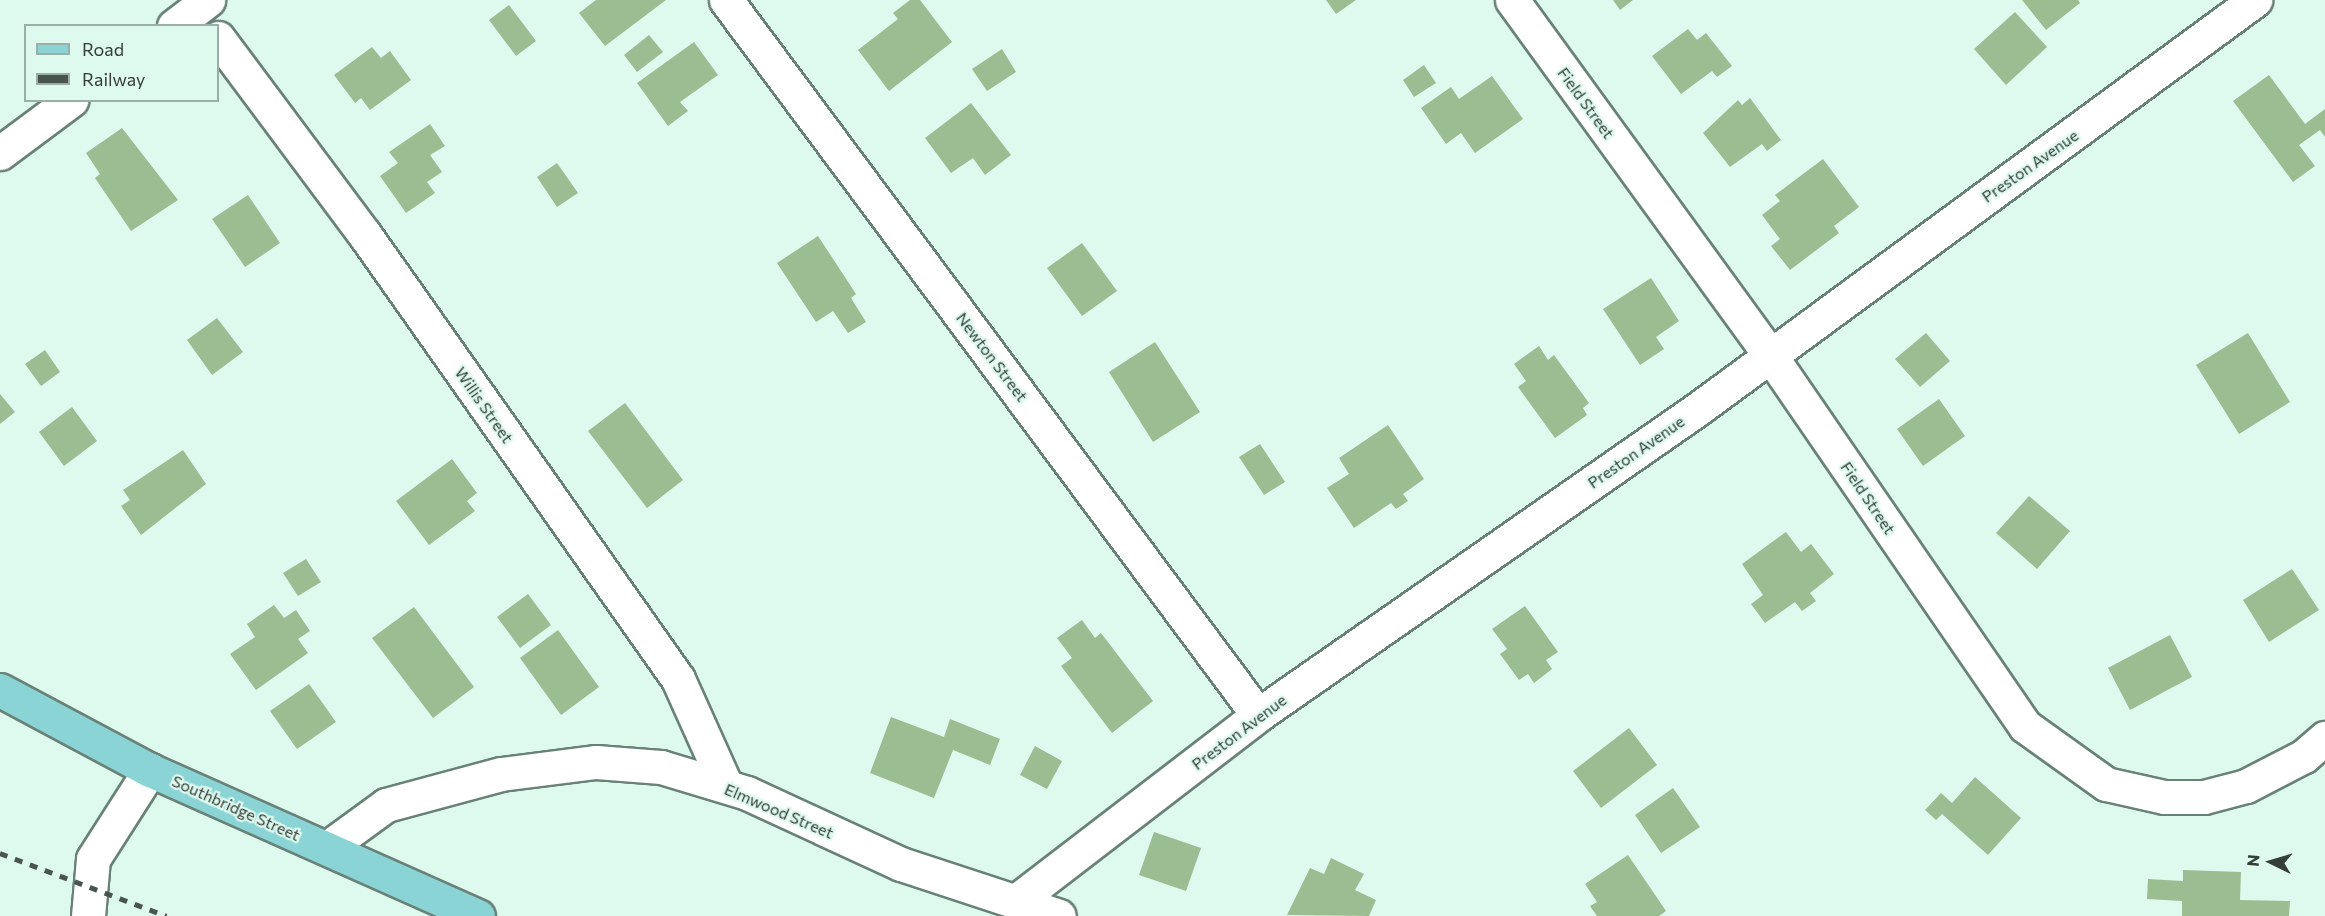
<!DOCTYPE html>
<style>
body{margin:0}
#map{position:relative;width:2325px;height:916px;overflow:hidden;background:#def9ee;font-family:Commissioner,sans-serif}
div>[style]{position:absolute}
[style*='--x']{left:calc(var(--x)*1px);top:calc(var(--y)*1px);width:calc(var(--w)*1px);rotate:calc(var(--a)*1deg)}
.building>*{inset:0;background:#9abd91}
.roads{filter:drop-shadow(2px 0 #698278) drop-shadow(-2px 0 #698278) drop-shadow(0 2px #698278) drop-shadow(0 -2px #698278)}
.minor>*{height:33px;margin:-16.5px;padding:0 16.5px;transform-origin:16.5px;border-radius:16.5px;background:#fff}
.major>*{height:33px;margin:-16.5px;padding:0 16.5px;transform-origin:16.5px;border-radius:16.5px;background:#8bd4d6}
.rail>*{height:4.5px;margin-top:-2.25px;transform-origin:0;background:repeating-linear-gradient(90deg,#48554f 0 8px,transparent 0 16px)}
span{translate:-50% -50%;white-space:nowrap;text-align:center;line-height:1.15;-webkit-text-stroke:4.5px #def9ee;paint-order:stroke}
.street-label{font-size:16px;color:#343f3a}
.legend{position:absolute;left:24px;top:24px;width:195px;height:78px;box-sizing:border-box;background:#def9ee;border:2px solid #9aafa6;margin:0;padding:8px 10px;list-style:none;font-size:18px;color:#343f3a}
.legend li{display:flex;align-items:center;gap:12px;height:30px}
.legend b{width:30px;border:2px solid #9aafa6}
.north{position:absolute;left:2241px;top:832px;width:60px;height:60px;-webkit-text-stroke:4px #def9ee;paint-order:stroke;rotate:275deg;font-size:16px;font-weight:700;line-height:24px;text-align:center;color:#343f3a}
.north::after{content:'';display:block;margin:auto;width:21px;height:27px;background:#343f3a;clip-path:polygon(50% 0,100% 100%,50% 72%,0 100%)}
</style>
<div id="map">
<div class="building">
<div style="clip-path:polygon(596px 0,666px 0,605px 46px,579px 13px)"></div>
<div style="clip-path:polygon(910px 0,920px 0,952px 42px,889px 91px,858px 50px,898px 19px,893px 13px)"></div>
<div style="clip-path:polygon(1326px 0,1356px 0,1336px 14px)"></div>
<div style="clip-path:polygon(1613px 0,1633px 0,1620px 10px)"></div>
<div style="clip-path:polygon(2022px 0,2078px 0,2080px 3px,2046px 30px)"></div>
<div style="clip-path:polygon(509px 5px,536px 41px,516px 56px,489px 20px)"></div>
<div style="clip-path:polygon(2015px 12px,2047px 47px,2006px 85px,1974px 49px)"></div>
<div style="clip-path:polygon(1688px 29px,1697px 40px,1706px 33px,1732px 66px,1717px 77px,1712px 71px,1681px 94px,1652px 56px)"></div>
<div style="clip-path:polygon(649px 35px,663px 52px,637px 72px,624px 55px)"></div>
<div style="clip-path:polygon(694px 42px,718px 75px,680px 102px,688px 111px,668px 126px,637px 83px)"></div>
<div style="clip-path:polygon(372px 47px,381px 58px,390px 51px,411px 80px,370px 110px,361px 98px,355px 103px,334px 75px)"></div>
<div style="clip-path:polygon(1002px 49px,1016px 72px,987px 91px,972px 69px)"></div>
<div style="clip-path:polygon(1424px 65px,1436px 83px,1414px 97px,1403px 80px)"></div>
<div style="clip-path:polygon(2269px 75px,2305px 124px,2325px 109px,2325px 137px,2320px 130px,2299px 145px,2315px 166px,2293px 182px,2233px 101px)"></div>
<div style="clip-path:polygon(1492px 76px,1523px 119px,1475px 153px,1461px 133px,1446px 144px,1421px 108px,1451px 87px,1459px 99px)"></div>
<div style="clip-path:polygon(1750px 98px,1781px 140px,1767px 151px,1762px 144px,1730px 167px,1703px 133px,1738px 100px,1742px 105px)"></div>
<div style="clip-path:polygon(971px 103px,1011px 155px,985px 175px,973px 158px,951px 173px,925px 138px)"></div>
<div style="clip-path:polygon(430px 124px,445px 146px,430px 155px,442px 172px,427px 182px,435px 193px,406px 213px,380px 176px,398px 163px,389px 152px)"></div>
<div style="clip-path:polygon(122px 128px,178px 200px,131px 231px,95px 178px,100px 174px,86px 153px)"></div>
<div style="clip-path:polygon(1823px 159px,1859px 207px,1834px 226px,1839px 233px,1790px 270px,1771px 246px,1780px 239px,1762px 215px,1780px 201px,1775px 195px)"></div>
<div style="clip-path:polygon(557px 163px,578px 193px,557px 207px,537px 177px)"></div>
<div style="clip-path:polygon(248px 195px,280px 243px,245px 267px,212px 219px)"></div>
<div style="clip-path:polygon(818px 236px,856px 294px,851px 298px,866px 322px,848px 333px,833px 311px,816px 322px,777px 263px)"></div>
<div style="clip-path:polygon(1082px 243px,1117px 291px,1082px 316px,1047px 268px)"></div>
<div style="clip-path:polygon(1651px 278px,1679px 321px,1656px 337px,1664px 349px,1640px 365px,1603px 309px)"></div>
<div style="clip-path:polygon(217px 318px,243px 352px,212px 375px,187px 340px)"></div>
<div style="clip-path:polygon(1926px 333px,1950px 361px,1920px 387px,1895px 359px)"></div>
<div style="clip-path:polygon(2248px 333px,2290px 402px,2239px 434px,2196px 365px)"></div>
<div style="clip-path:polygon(1155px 342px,1200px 412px,1153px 442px,1109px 372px)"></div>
<div style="clip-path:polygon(1539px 346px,1548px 360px,1554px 355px,1589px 403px,1583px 408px,1587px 415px,1555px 438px,1518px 387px,1526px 381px,1514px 364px)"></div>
<div style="clip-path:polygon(45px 350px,60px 372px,41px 386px,25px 364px)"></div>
<div style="clip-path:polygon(0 394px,15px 412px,0 424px)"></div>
<div style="clip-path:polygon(1939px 399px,1965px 436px,1923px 466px,1897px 429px)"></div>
<div style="clip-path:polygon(625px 403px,683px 480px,647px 508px,588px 431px)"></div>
<div style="clip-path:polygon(72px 407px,97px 441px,64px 466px,39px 432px)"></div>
<div style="clip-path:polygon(1388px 425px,1424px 479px,1403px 494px,1408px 501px,1396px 509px,1391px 503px,1354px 528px,1327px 488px,1349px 474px,1339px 458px)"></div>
<div style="clip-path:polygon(1260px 444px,1285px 482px,1264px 495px,1239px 457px)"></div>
<div style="clip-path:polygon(183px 450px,206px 484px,141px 535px,121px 506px,130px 500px,123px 490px)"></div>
<div style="clip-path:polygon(452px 459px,477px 493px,467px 501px,475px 511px,429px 545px,396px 501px)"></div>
<div style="clip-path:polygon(2029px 496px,2070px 531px,2037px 569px,1996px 533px)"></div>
<div style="clip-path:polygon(1786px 532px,1801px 552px,1811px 544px,1834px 574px,1810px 593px,1816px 601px,1802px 611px,1795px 602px,1765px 623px,1751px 604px,1763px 595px,1742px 564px)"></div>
<div style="clip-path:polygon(306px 559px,321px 582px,298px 596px,283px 573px)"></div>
<div style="clip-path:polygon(2292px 569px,2319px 610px,2269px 642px,2243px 600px)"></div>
<div style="clip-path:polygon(528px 594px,551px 625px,520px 648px,497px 617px)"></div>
<div style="clip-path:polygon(274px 605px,284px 618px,296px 610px,310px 631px,298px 639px,308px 653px,256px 690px,230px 654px,255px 637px,247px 624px)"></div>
<div style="clip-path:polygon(1525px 606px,1558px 652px,1546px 660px,1552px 669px,1534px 683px,1528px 674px,1519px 680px,1500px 654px,1507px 649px,1492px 629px)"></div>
<div style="clip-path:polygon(414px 607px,474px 687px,433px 718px,372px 638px)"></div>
<div style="clip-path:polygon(1082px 620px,1095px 638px,1101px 633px,1153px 701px,1112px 733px,1061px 666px,1072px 658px,1057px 638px)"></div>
<div style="clip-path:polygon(558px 630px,599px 687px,561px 715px,520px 658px)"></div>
<div style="clip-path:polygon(2170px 635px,2192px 677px,2130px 710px,2108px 668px)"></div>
<div style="clip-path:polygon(309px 684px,336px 722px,297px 749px,270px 711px)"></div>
<div style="clip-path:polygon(891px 717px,944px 737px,950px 719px,1000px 739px,990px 765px,953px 750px,934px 798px,870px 773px)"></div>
<div style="clip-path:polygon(1629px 728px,1657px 765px,1601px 808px,1573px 771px)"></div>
<div style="clip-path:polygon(1035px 746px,1062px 761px,1047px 789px,1020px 775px)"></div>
<div style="clip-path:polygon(1975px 777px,2021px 818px,1988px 855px,1942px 814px,1936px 820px,1925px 810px,1941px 793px,1952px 803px)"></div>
<div style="clip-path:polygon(1673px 788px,1700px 827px,1661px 853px,1635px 815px)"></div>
<div style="clip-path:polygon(1154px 832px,1201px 848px,1186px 891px,1139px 875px)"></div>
<div style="clip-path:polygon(1628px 855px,1666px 911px,1659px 916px,1597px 916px,1590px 906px,1597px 902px,1585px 884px)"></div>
<div style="clip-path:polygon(1331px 858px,1364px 874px,1355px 890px,1376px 900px,1369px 916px,1287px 915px,1310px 868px,1324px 874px)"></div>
<div style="clip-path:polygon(2183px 870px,2241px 872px,2240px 900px,2290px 901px,2289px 916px,2182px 916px,2182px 901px,2147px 899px,2148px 879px,2183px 881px)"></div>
</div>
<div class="roads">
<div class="minor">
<div style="--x:726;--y:0;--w:891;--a:53.35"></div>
<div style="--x:1512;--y:0;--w:439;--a:54"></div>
<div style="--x:1770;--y:355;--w:450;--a:55.5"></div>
<div style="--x:2025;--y:726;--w:100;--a:35.6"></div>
<div style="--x:2106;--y:784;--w:59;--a:12.6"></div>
<div style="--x:2164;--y:797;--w:40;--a:0"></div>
<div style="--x:2204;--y:797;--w:43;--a:-14.7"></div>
<div style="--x:2246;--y:786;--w:65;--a:-27.3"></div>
<div style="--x:2304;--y:756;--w:28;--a:-41"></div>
<div style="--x:174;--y:26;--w:43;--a:-37.4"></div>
<div style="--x:218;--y:38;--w:246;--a:53.3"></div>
<div style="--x:365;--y:235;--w:543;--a:54.82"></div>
<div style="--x:678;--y:679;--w:117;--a:65.8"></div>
<div style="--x:0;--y:153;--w:89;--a:-36.7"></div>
<div style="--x:327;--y:848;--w:73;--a:-36.1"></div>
<div style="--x:386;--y:805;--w:119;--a:-15.1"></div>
<div style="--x:501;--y:774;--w:96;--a:-7.2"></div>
<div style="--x:596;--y:762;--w:65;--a:4.4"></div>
<div style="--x:661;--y:767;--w:90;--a:16.8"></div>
<div style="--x:747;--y:793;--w:170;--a:24.8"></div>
<div style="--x:901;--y:864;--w:166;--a:18.2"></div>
<div style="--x:1016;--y:901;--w:305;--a:-37.5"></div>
<div style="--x:1258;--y:715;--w:537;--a:-34.84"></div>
<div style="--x:1699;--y:408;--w:690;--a:-36.27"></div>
<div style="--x:88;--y:916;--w:57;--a:-85"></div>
<div style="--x:93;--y:859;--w:106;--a:-57.4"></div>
</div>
<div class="major">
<div style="--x:0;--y:690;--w:170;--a:28.1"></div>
<div style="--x:150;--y:770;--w:359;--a:24"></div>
</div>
</div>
<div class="rail">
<div style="--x:0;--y:853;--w:178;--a:20.7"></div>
</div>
<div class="street-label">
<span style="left:1586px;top:103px;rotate:54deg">Field Street</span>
<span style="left:2030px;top:166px;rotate:-35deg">Preston Avenue</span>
<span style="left:992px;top:357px;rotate:53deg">Newton Street</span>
<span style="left:484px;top:405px;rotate:55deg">Willis Street</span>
<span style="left:1636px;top:452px;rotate:-35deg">Preston Avenue</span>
<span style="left:1868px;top:498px;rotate:56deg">Field Street</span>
<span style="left:1239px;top:732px;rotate:-37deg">Preston Avenue</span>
<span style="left:236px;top:808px;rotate:24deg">Southbridge Street</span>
<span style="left:779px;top:811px;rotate:23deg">Elmwood Street</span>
</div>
<ul class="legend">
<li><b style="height:8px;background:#8bd4d6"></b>Road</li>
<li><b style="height:8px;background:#48554f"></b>Railway</li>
</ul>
<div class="north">N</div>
</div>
